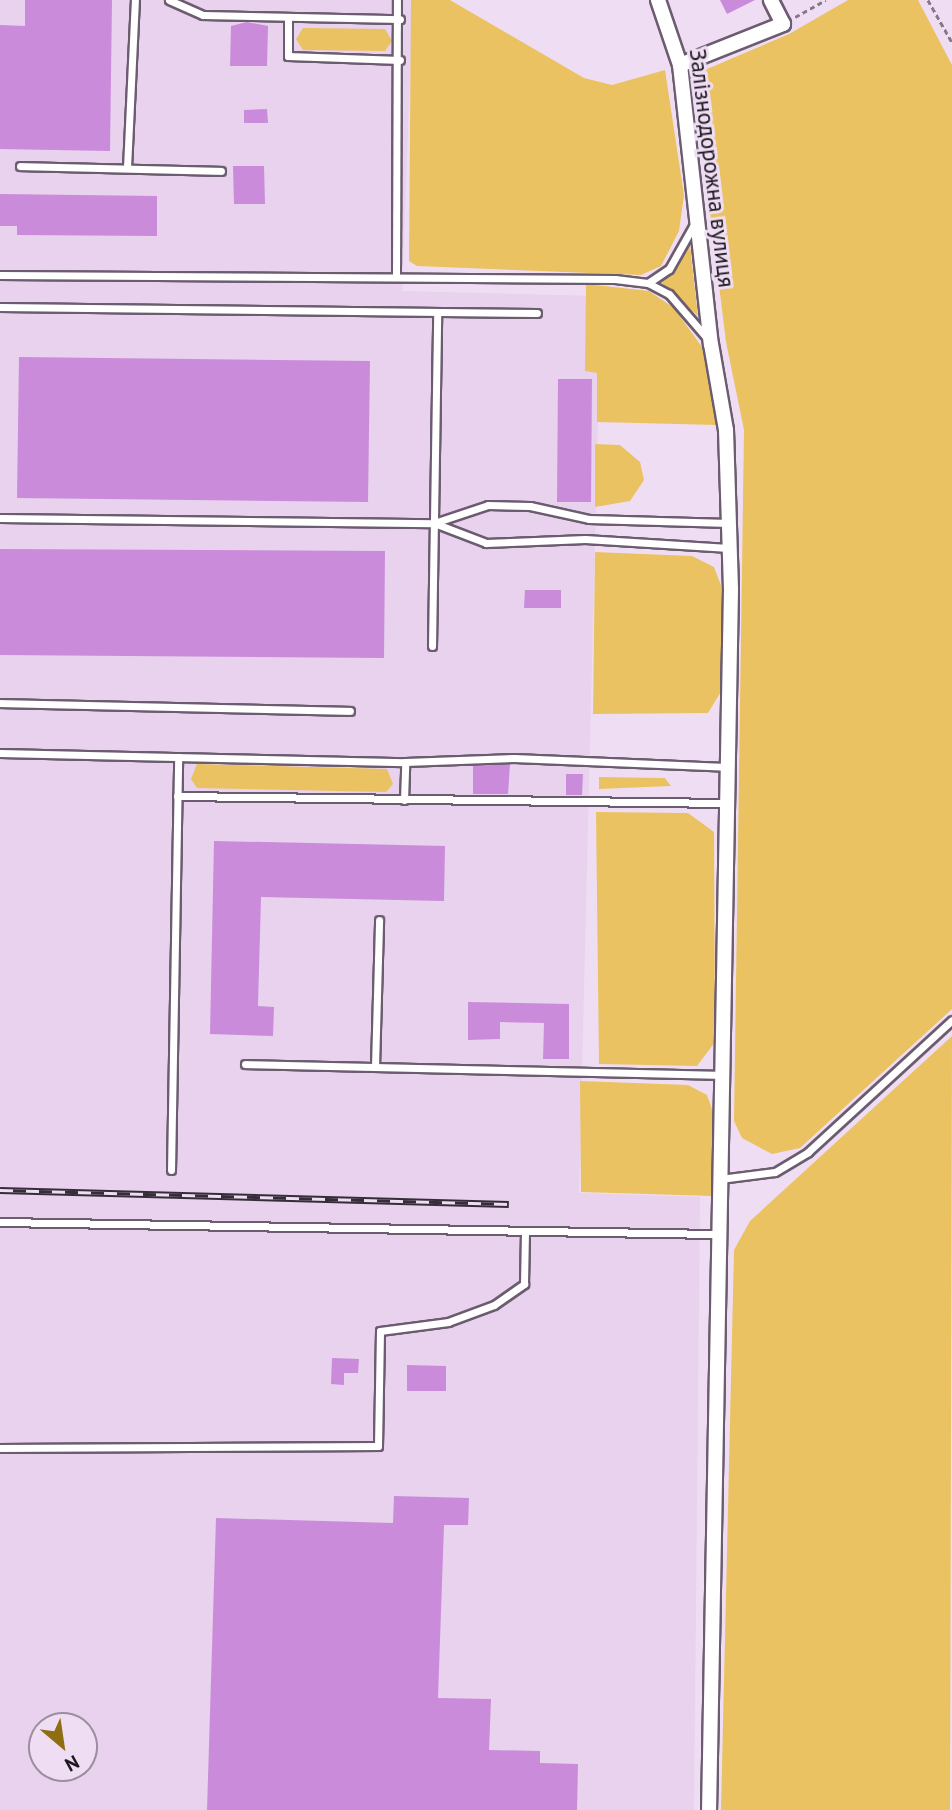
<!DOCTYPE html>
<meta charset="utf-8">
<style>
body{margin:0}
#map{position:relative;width:952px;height:1810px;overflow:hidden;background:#efdef3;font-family:"PT Sans",sans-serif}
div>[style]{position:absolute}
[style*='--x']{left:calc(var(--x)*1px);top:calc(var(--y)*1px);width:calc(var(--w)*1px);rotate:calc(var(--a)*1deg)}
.built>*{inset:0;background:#e8d2ed}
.green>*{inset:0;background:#ebc261}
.building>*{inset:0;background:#ca8bda}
.path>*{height:2.5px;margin-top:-1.25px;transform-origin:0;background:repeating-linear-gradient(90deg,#857988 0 5px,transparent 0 8.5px)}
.roads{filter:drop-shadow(2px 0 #6b5c6f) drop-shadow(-2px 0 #6b5c6f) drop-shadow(0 2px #6b5c6f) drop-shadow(0 -2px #6b5c6f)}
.service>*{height:7px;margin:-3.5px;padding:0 3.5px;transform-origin:3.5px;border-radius:3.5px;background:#fff}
.minor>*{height:14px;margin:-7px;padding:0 7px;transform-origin:7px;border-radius:7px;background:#fff}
.rail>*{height:7px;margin-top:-3.5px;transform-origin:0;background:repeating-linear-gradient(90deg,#efdef3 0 13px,#352e38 0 26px);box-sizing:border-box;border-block:2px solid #352e38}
span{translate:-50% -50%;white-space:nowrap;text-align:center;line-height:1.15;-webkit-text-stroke:6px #efdef3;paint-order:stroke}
.street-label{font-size:23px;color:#1d171f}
.north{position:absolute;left:28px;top:1712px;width:70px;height:70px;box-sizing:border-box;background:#efdef3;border:2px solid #9b8e9e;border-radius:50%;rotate:151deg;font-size:19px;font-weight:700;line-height:28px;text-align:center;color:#1d171f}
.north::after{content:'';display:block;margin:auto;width:24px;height:32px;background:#8f6e12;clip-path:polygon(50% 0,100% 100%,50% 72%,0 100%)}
</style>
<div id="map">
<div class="built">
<div style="clip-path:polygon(evenodd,0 0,413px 0,402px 291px,601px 296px,579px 1193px,700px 1197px,694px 1810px,0 1810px,0 0,42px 1726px,84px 1726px,84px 1768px,42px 1768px,42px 1726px)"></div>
</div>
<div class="green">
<div style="clip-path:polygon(411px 0,450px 0,584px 78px,612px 85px,665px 70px,684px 195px,679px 231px,661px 266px,641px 275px,417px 266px,409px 261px)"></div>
<div style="clip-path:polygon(848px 0,918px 0,952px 65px,952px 1009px,800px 1148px,772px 1154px,742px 1138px,734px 1121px,744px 430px,726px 342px,693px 75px,789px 34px)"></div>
<div style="clip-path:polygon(303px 28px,385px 29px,392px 41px,385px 51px,303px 50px,296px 39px)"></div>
<div style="clip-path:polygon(690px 246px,698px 316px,661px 282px)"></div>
<div style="clip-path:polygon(586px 284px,649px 291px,674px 308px,702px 347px,717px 425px,597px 422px,597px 373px,585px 371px)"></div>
<div style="clip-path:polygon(595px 444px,620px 445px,640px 462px,644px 480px,630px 501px,595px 507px)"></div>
<div style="clip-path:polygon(595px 552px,692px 556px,714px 567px,722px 588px,722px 690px,708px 713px,593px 714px)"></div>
<div style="clip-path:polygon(197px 764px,387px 769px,393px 784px,386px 792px,197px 788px,191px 779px)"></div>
<div style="clip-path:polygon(599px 777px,665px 778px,671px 786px,599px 789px)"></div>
<div style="clip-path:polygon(596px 812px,688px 813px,714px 832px,715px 1042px,697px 1066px,599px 1064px)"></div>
<div style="clip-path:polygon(952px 1036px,950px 1810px,721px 1810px,734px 1250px,750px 1221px)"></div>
<div style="clip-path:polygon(580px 1081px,688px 1085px,707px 1095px,714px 1115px,712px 1196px,581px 1192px)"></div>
</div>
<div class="building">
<div style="clip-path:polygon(25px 0,112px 0,110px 151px,0 149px,0 25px,25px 26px)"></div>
<div style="clip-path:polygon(720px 0,755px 0,727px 14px)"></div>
<div style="clip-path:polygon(247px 22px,268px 26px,267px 66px,230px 66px,231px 26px)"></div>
<div style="clip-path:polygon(267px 109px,268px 123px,244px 123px,244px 110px)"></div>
<div style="clip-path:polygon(233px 166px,264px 166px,265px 204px,234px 204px)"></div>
<div style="clip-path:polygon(0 194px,157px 196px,157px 236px,17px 235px,17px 226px,0 226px)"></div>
<div style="clip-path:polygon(19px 357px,370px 361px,368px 502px,17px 498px)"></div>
<div style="clip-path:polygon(558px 379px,592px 379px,591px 502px,557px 502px)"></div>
<div style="clip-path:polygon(0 549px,385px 551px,384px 658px,0 655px)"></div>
<div style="clip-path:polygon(525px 590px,561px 590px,561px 608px,524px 608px)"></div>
<div style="clip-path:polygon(510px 764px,508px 794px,473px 794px,473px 766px)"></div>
<div style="clip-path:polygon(566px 774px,583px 774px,582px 795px,566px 795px)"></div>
<div style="clip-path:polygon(214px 841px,445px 846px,444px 901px,261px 897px,258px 1006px,274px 1007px,273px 1036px,210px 1034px)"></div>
<div style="clip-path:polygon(468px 1002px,569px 1004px,569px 1059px,543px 1059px,544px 1023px,500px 1022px,500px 1039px,468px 1040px)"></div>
<div style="clip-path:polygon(332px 1358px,359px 1359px,358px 1373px,344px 1373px,344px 1385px,331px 1384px)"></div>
<div style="clip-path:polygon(407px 1365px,446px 1366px,446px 1391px,407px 1391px)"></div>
<div style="clip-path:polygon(394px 1496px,469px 1498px,468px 1525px,444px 1525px,438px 1698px,491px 1699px,489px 1750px,540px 1751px,540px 1763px,578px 1764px,577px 1810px,207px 1810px,216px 1518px,393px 1523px)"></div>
</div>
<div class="path">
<div style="--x:928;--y:0;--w:48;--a:60.3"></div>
<div style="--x:795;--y:17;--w:35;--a:-29"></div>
</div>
<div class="roads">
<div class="service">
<div style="--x:169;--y:0;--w:37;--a:24"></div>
<div style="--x:203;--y:15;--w:197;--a:1.2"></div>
<div style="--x:288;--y:18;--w:38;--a:90"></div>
<div style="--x:288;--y:56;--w:112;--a:2"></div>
<div style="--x:20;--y:166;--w:201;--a:1.4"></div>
<div style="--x:127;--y:168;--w:168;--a:-87.3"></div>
<div style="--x:0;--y:275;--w:615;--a:0.37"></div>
<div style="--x:615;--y:279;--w:33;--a:7"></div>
<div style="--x:648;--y:283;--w:24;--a:28"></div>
<div style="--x:669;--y:294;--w:58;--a:49.2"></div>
<div style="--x:396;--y:275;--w:275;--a:-89.8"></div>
<div style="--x:648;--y:283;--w:25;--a:-34"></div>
<div style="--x:669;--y:269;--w:55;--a:-60.6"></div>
<div style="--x:0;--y:307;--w:537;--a:0.64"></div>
<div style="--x:0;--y:518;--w:434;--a:0.7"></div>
<div style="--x:434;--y:523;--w:57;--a:-18.4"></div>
<div style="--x:488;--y:505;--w:42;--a:1.4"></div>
<div style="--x:530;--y:506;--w:60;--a:12.4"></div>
<div style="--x:589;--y:519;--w:140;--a:1.6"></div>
<div style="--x:434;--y:523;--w:56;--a:21"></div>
<div style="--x:486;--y:543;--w:99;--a:-2.3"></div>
<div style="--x:585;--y:539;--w:144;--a:3.6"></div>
<div style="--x:432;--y:646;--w:334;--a:-89.1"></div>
<div style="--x:0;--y:703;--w:350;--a:1.3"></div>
<div style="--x:0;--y:753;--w:405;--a:1.3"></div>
<div style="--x:405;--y:762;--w:109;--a:-2.1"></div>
<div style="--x:514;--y:758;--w:212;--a:2.4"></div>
<div style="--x:177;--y:796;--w:548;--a:0.73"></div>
<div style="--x:404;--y:800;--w:38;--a:-88"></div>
<div style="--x:245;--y:1064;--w:477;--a:1.3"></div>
<div style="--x:375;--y:1067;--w:147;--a:-88.4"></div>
<div style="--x:171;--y:1170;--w:413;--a:-89"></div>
<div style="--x:720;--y:1179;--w:55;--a:-7.3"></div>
<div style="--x:775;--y:1172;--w:39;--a:-31"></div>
<div style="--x:808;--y:1152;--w:195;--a:-42.5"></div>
<div style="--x:0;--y:1222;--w:718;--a:0.96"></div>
<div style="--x:0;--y:1448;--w:378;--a:-0.3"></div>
<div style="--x:378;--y:1446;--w:115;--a:-89"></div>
<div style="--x:380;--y:1331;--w:69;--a:-7.5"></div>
<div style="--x:448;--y:1322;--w:49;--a:-20.3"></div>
<div style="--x:494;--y:1305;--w:37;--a:-35"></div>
<div style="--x:524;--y:1284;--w:53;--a:-88.9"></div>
</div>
<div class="minor">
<div style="--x:658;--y:0;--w:69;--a:71.3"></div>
<div style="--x:680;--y:65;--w:281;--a:83.7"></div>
<div style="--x:711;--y:344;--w:87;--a:80.1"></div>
<div style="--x:726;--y:430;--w:159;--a:88.2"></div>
<div style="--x:731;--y:589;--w:1221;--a:91.03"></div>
<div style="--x:680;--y:65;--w:111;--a:-21.7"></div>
<div style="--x:783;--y:24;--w:27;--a:-117"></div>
</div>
</div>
<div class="rail">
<div style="--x:0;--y:1190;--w:509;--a:1.58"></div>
</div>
<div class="street-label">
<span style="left:712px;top:168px;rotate:83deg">Залізнодорожна вулиця</span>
</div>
<div class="north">N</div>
</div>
